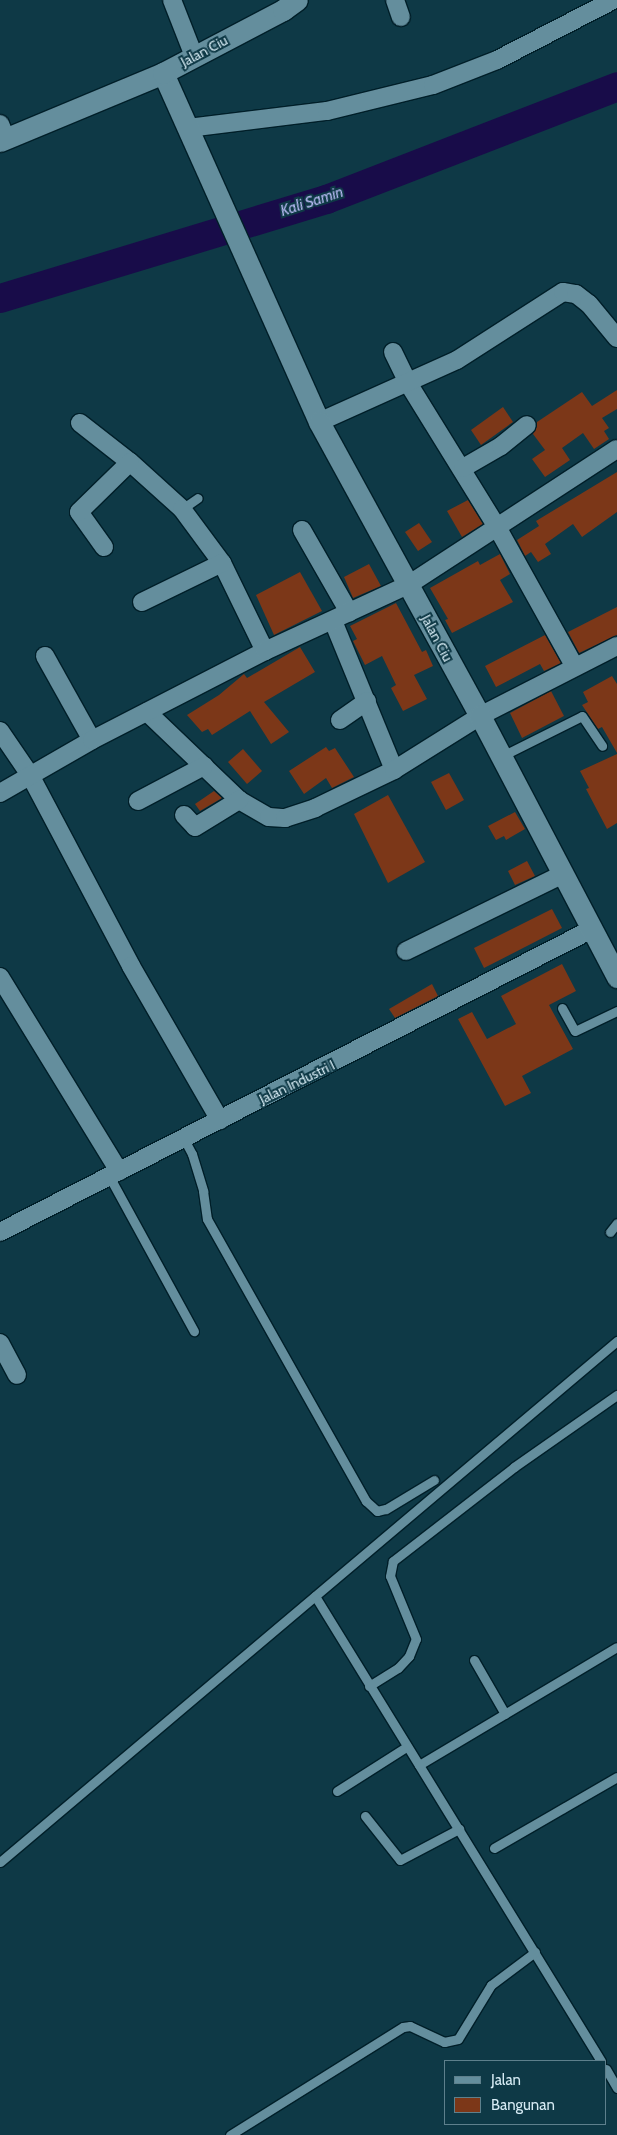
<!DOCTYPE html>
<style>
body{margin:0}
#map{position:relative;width:617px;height:2135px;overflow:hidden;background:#0e3946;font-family:Cabin,sans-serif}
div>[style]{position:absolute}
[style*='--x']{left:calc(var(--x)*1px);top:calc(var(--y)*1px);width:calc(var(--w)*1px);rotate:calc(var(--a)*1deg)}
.river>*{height:29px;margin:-14.5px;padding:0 14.5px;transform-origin:14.5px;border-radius:14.5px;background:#180c49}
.building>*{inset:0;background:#7c3718}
.roads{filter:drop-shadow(1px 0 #001f29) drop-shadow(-1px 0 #001f29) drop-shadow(0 1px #001f29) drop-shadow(0 -1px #001f29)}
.service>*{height:9px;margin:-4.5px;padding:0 4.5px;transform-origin:4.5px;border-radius:4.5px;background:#648e9d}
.minor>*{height:18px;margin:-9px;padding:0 9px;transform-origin:9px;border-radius:9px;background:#648e9d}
.tertiary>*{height:21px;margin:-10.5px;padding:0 10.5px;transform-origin:10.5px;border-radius:10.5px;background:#648e9d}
span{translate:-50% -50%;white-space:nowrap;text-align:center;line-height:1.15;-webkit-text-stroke:4px #0e3946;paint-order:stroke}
.street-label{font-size:14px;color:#d6ebf4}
.water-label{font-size:15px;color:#bcbef8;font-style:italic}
.legend{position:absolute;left:444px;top:2060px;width:162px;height:65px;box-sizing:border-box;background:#0e3946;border:1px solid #5e808c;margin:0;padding:6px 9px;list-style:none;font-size:15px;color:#d6ebf4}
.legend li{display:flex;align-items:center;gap:10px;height:25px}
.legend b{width:25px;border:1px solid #5e808c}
</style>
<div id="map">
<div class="river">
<div style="--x:0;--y:298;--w:341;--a:-16.9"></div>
<div style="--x:326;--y:199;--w:312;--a:-21.2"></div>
</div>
<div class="building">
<div style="clip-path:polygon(617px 390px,617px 409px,602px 418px,609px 428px,604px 431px,609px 439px,594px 449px,583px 433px,562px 448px,570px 460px,545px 477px,532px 459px,545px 450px,533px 434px,537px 422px,582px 392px,592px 406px)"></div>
<div style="clip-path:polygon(503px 407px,513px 422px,481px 445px,471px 430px)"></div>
<div style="clip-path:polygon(617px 472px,617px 512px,582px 537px,573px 524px,545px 544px,551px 554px,538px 562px,531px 552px,525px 556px,517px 540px,539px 526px,536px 521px)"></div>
<div style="clip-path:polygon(468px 500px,483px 524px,462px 537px,447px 511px)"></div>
<div style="clip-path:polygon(419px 523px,432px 542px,418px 551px,405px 532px)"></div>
<div style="clip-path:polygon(500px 554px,510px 574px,500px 580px,513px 602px,452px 633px,445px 620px,448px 619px,430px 588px,478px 561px,480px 565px)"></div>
<div style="clip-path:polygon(369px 564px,381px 586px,353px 598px,344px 577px)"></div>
<div style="clip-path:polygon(300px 572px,322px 611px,274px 635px,256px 595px)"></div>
<div style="clip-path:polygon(396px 603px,422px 652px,426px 650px,433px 666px,414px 675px,427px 699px,403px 711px,391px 688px,396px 685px,382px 656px,365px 665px,353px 641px,357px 639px,350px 626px)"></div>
<div style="clip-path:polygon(617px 607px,617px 635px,579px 653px,568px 632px)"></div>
<div style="clip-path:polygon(545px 635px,561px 663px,544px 671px,540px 664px,496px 687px,485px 666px)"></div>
<div style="clip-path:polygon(300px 647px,315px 672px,264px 702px,289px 732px,271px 744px,250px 711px,212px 735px,208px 729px,202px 732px,187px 715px,219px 695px,244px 674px,247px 678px)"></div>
<div style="clip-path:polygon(612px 676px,617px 684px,617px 753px,602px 727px,598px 729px,582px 705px,588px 702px,583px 692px)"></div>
<div style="clip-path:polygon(551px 691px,564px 716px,522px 738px,510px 713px)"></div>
<div style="clip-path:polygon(326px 747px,329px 751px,335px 748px,354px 777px,332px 788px,326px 778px,304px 794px,289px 771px)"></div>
<div style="clip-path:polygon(243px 749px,262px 771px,247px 784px,228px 762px)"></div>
<div style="clip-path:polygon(617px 754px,617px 823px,607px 829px,586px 789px,589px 788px,580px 771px)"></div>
<div style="clip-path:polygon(449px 773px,464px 800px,446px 810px,431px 782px)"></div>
<div style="clip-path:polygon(214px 791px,222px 798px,200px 811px,195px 804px)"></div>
<div style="clip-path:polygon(388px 795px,425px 862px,388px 883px,354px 814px)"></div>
<div style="clip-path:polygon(515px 812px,525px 829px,506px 840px,504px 836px,496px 840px,488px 826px)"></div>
<div style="clip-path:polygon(527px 861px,535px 876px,515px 885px,508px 871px)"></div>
<div style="clip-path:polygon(552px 909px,562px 928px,484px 968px,474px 948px)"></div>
<div style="clip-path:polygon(562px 964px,576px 991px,549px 1005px,573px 1049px,522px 1076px,531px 1093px,505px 1106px,458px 1019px,472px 1012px,487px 1039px,516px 1024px,501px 996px)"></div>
<div style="clip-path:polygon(432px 984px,438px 996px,395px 1018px,389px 1009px)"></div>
</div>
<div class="roads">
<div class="service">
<div style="--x:182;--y:509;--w:19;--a:-35"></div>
<div style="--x:502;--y:756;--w:89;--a:-26.6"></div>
<div style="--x:582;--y:716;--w:36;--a:56"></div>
<div style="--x:562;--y:1008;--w:26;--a:61"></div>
<div style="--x:575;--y:1031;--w:47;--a:-25.5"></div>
<div style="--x:184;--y:1139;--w:17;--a:62"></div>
<div style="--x:192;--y:1154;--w:39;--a:73"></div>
<div style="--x:203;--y:1191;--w:28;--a:82"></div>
<div style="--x:207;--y:1219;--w:324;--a:60.6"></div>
<div style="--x:366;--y:1501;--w:15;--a:42"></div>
<div style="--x:377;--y:1511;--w:9;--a:-13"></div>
<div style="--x:386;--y:1509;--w:56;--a:-31.1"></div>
<div style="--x:109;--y:1176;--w:177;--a:61.3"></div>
<div style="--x:610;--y:1232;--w:11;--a:-52"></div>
<div style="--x:315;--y:1596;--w:546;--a:58.41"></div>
<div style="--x:474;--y:1660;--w:62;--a:60.1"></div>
<div style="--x:369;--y:1686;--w:34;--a:-32"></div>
<div style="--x:398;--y:1668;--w:16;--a:-47"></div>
<div style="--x:409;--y:1656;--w:18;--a:-68"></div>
<div style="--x:416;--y:1639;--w:68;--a:-112.4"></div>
<div style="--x:390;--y:1576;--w:15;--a:-79"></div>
<div style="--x:393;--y:1561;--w:153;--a:-37.8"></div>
<div style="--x:514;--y:1467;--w:126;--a:-35"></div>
<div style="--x:419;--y:1765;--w:230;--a:-30.8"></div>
<div style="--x:337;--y:1791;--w:82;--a:-32.5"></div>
<div style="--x:365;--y:1816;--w:56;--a:51.5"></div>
<div style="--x:400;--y:1860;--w:67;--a:-27.7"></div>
<div style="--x:494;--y:1848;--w:142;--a:-30"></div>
<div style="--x:0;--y:1862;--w:808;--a:-40.18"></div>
<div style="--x:606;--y:2069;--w:22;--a:60"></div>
<div style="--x:230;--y:2135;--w:204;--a:-32"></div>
<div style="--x:403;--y:2027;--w:7;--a:-8"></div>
<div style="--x:410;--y:2026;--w:38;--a:25"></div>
<div style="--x:444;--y:2042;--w:14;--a:-12"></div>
<div style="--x:458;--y:2039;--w:63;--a:-58.6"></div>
<div style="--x:491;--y:1985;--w:55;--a:-36.9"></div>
</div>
<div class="minor">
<div style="--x:172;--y:0;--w:60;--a:68.6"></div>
<div style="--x:395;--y:0;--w:18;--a:71"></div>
<div style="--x:0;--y:124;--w:16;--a:68"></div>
<div style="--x:188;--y:128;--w:140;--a:-7"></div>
<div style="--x:327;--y:111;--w:109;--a:-13.8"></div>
<div style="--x:433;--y:85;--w:69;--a:-21.3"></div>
<div style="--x:497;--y:60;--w:131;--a:-27.3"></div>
<div style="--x:393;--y:352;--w:34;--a:64"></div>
<div style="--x:408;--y:383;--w:169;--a:58.3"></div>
<div style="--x:497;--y:527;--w:160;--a:60.9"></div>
<div style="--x:319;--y:422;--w:151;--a:-24.2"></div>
<div style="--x:457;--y:360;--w:126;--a:-32.7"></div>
<div style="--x:563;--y:292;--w:13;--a:9"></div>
<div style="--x:576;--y:294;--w:16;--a:38"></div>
<div style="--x:589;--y:304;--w:44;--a:50.5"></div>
<div style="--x:80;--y:423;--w:63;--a:38"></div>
<div style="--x:130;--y:462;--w:70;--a:42.1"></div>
<div style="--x:182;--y:509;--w:67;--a:53.5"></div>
<div style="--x:222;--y:563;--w:98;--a:64"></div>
<div style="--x:463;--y:468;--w:44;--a:-30.1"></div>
<div style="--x:501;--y:446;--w:33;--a:-39"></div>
<div style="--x:302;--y:530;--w:95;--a:60.2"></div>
<div style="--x:104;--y:547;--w:43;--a:-125.5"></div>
<div style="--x:79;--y:512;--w:71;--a:-44.4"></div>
<div style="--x:142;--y:602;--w:89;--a:-26"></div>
<div style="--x:333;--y:621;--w:161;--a:67.7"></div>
<div style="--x:45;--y:656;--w:96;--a:60.8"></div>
<div style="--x:147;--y:712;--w:127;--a:43.7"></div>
<div style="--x:239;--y:800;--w:34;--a:30"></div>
<div style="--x:269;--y:817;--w:16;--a:4"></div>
<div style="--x:285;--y:818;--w:32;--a:-18"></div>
<div style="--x:315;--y:808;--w:88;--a:-25.7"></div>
<div style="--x:394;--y:770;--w:102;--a:-32.1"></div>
<div style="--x:480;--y:716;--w:154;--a:-27.1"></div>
<div style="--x:340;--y:720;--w:33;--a:-35"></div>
<div style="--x:0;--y:731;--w:53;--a:55.7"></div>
<div style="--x:30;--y:775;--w:216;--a:62.1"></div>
<div style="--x:131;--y:966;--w:178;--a:60"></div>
<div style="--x:0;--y:793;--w:106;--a:-29.9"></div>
<div style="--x:92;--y:740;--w:195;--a:-27.2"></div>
<div style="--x:265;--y:651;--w:157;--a:-24.8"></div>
<div style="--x:408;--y:585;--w:249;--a:-33.1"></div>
<div style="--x:138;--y:801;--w:75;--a:-27.9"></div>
<div style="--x:184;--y:815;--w:16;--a:47"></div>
<div style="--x:195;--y:827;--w:52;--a:-31.5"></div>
<div style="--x:406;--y:951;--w:175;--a:-26.1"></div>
<div style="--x:0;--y:977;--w:228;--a:58.5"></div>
<div style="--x:0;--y:1232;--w:665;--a:-27.1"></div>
<div style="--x:0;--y:1343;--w:36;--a:62"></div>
</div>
<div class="tertiary">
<div style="--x:163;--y:73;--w:382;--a:65.9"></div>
<div style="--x:319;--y:422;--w:335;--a:61.3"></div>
<div style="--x:480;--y:716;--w:295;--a:62.3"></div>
<div style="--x:0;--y:141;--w:177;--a:-22.6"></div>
<div style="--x:163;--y:73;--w:136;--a:-27.7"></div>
<div style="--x:283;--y:10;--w:17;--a:-36"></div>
</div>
</div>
<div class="street-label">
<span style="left:204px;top:51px;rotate:-28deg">Jalan Ciu</span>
<span style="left:437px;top:638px;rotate:62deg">Jalan Ciu</span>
<span style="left:297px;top:1082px;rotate:-26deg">Jalan Industri I</span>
</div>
<div class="water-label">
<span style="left:312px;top:202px;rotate:-18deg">Kali Samin</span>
</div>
<ul class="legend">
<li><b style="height:6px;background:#648e9d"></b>Jalan</li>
<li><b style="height:14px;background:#7c3718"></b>Bangunan</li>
</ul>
</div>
